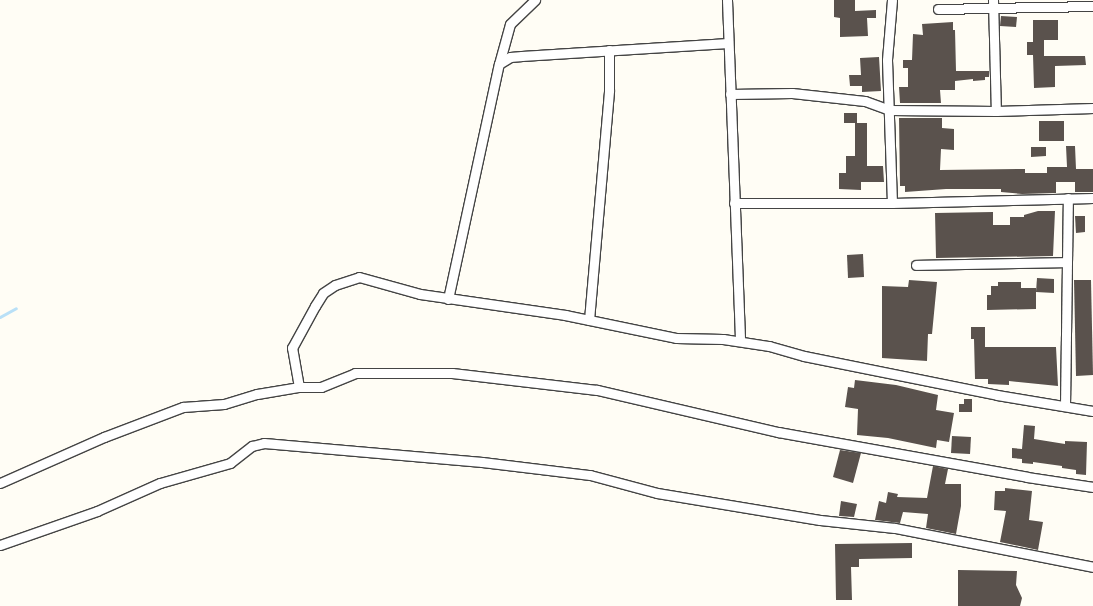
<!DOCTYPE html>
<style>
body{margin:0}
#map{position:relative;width:1093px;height:606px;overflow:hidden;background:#fffdf5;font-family:"Times New Roman",serif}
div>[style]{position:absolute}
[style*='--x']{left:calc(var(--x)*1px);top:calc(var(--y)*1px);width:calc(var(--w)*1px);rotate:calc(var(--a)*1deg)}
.stream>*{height:3px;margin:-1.5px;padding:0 1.5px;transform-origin:1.5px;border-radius:1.5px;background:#b9e0f7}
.building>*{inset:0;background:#5a524d}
.roads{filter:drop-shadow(1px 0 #444) drop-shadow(-1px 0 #444) drop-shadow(0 1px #444) drop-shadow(0 -1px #444)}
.minor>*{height:9px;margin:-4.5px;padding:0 4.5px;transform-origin:4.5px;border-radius:4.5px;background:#fff}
span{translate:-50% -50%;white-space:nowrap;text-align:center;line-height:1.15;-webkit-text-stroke:5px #fff;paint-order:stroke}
</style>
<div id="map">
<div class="stream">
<div style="--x:0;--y:317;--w:18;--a:-29"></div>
</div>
<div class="building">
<div style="clip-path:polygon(834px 0,855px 0,855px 11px,876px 10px,876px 18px,867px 18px,868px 36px,840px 37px,840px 18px,834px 17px)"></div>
<div style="clip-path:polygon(1001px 16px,1017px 17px,1016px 27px,1000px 26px)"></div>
<div style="clip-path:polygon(1033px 20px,1058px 20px,1058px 40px,1044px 40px,1044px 56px,1085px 56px,1086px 65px,1055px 66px,1055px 87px,1034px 88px,1033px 55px,1027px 55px,1027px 42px,1033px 42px)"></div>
<div style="clip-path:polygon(953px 22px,953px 30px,955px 30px,956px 71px,989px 71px,989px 77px,985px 77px,985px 80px,973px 81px,973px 79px,955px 81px,955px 90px,940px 90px,941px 103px,900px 103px,899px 87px,908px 87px,908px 68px,903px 68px,903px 60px,912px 60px,913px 34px,923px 35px,922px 24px)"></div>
<div style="clip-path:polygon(879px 57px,881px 91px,862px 92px,862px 86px,850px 86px,849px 75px,861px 75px,860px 58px)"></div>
<div style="clip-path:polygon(844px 113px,857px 113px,857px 123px,844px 123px)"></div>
<div style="clip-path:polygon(899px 118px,942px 118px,942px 128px,954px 129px,954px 150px,941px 149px,940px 170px,1025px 169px,1025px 173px,1047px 173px,1047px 167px,1067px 167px,1066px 146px,1075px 146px,1076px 169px,1093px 169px,1093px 192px,1075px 192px,1075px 182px,1056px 182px,1056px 193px,1022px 194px,1001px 192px,1001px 189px,946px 189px,905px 192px,905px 186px,900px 186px)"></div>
<div style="clip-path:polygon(1039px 121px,1064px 121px,1064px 141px,1039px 141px)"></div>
<div style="clip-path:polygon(855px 123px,867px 123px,867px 166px,883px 166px,884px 182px,861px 182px,861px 190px,839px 189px,839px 173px,846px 173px,846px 156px,855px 156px)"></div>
<div style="clip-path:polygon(1031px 147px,1046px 147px,1046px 156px,1031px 157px)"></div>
<div style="clip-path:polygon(1038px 211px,1055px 211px,1053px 256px,936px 258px,935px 213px,993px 212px,993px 225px,1010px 225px,1010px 217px,1024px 217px,1024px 215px)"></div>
<div style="clip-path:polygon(1075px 216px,1085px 216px,1085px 232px,1076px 233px)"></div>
<div style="clip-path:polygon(863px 254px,864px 277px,848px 278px,847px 255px)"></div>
<div style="clip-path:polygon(1037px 278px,1054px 279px,1054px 293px,1036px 292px)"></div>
<div style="clip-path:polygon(909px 280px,937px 282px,932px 334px,928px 334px,927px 361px,882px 358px,882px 286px,908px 287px)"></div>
<div style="clip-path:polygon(1074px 280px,1091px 280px,1093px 375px,1076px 376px)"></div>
<div style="clip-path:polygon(998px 282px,1021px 282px,1021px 288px,1036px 288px,1036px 309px,987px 310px,987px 295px,991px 295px,991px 286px,998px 286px)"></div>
<div style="clip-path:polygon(971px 327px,985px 327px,985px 347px,1056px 347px,1058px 386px,1009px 381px,1009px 385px,988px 384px,988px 379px,975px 379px,974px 339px,971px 339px)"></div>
<div style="clip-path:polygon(855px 380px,896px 385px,938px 395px,936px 410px,954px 413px,949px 442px,937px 440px,936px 448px,888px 438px,857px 435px,858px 409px,845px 407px,848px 387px,854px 388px)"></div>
<div style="clip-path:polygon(964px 399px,972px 399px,972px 412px,959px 412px,959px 404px,964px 404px)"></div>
<div style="clip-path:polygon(1024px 425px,1035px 426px,1034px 439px,1065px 444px,1065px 441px,1087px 442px,1086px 475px,1076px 474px,1076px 470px,1062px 468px,1062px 466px,1033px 462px,1033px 464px,1022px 463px,1022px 459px,1012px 458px,1012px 448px,1022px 449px)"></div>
<div style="clip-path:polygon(952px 436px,971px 437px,970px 454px,951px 453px)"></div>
<div style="clip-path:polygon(840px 450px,861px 453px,853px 483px,833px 477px)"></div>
<div style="clip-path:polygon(933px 466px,948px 469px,945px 484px,961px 484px,961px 506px,956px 534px,926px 528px,928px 514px,903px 512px,900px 523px,875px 520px,879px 501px,886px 503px,888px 492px,898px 494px,897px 497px,927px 498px)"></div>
<div style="clip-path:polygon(1005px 488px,1032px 491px,1029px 520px,1043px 522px,1038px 550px,1000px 542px,1006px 511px,994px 510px,995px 491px,1005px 491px)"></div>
<div style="clip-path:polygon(841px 501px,857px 504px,854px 517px,839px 516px)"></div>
<div style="clip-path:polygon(912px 543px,912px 558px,859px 559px,859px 567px,851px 567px,852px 600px,836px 600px,835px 544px)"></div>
<div style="clip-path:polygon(958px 570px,1017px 571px,1016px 585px,1022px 598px,1020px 606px,958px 606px)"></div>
</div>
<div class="roads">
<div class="minor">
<div style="--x:727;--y:0;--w:341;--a:87.8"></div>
<div style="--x:892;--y:0;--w:60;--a:94.8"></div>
<div style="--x:887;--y:60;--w:143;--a:88"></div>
<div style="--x:993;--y:0;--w:111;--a:88.5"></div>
<div style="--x:938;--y:9;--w:155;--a:-1.1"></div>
<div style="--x:499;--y:64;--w:41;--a:-74.6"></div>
<div style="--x:510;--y:24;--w:35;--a:-44"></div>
<div style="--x:730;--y:94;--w:62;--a:-0.9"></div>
<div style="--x:792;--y:93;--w:73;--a:6.3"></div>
<div style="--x:865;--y:101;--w:27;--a:20"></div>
<div style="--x:890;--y:110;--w:106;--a:0.5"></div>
<div style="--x:996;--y:111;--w:97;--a:-1.8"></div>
<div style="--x:734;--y:203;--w:158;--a:0"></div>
<div style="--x:892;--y:203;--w:201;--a:-1.4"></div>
<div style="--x:916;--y:265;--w:151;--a:-1.1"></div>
<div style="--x:448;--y:299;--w:240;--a:-77.8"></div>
<div style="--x:499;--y:64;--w:13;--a:-32"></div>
<div style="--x:510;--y:57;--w:12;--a:-5"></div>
<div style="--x:522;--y:56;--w:206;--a:-3.6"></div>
<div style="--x:589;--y:320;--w:231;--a:-85"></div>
<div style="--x:609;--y:90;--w:40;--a:-90"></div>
<div style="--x:299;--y:387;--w:40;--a:-100"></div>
<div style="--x:292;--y:348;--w:48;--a:-61.3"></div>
<div style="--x:315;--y:306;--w:15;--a:-58"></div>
<div style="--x:323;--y:293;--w:14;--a:-34"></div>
<div style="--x:335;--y:285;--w:25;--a:-18"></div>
<div style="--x:359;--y:277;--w:63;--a:15.6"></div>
<div style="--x:420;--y:294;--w:147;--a:8.2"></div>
<div style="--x:565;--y:315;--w:113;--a:11.7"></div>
<div style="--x:676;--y:338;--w:47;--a:1.2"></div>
<div style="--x:723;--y:339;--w:47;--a:8.7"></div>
<div style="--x:769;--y:346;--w:36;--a:16"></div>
<div style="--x:804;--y:356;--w:197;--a:11.4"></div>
<div style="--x:997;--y:395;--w:97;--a:9.5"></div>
<div style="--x:1065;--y:406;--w:208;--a:-89.2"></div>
<div style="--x:0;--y:483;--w:114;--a:-23.9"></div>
<div style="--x:104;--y:437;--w:85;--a:-20.8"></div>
<div style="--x:183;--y:407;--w:41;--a:-4.2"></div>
<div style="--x:224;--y:404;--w:34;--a:-17"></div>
<div style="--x:257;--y:394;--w:43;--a:-9.5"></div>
<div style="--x:299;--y:387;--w:22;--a:0"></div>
<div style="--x:321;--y:387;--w:37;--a:-22"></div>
<div style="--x:355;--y:373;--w:97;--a:0"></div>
<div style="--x:452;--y:373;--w:146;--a:6.7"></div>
<div style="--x:597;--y:390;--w:186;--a:13.1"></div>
<div style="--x:778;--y:432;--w:253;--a:10.2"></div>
<div style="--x:1027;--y:477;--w:67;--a:8.6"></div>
<div style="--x:0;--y:545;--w:103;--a:-19.3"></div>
<div style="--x:97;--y:511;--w:69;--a:-24"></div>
<div style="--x:160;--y:483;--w:73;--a:-15.9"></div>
<div style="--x:230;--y:463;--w:28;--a:-38"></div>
<div style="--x:252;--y:446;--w:12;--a:-14"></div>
<div style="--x:264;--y:443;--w:219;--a:5"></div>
<div style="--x:482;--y:462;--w:109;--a:6.9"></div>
<div style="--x:590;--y:475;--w:69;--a:15"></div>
<div style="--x:657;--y:493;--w:165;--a:9.4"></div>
<div style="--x:820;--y:520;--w:75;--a:6.1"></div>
<div style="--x:895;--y:528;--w:202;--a:11.1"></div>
</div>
</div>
</div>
